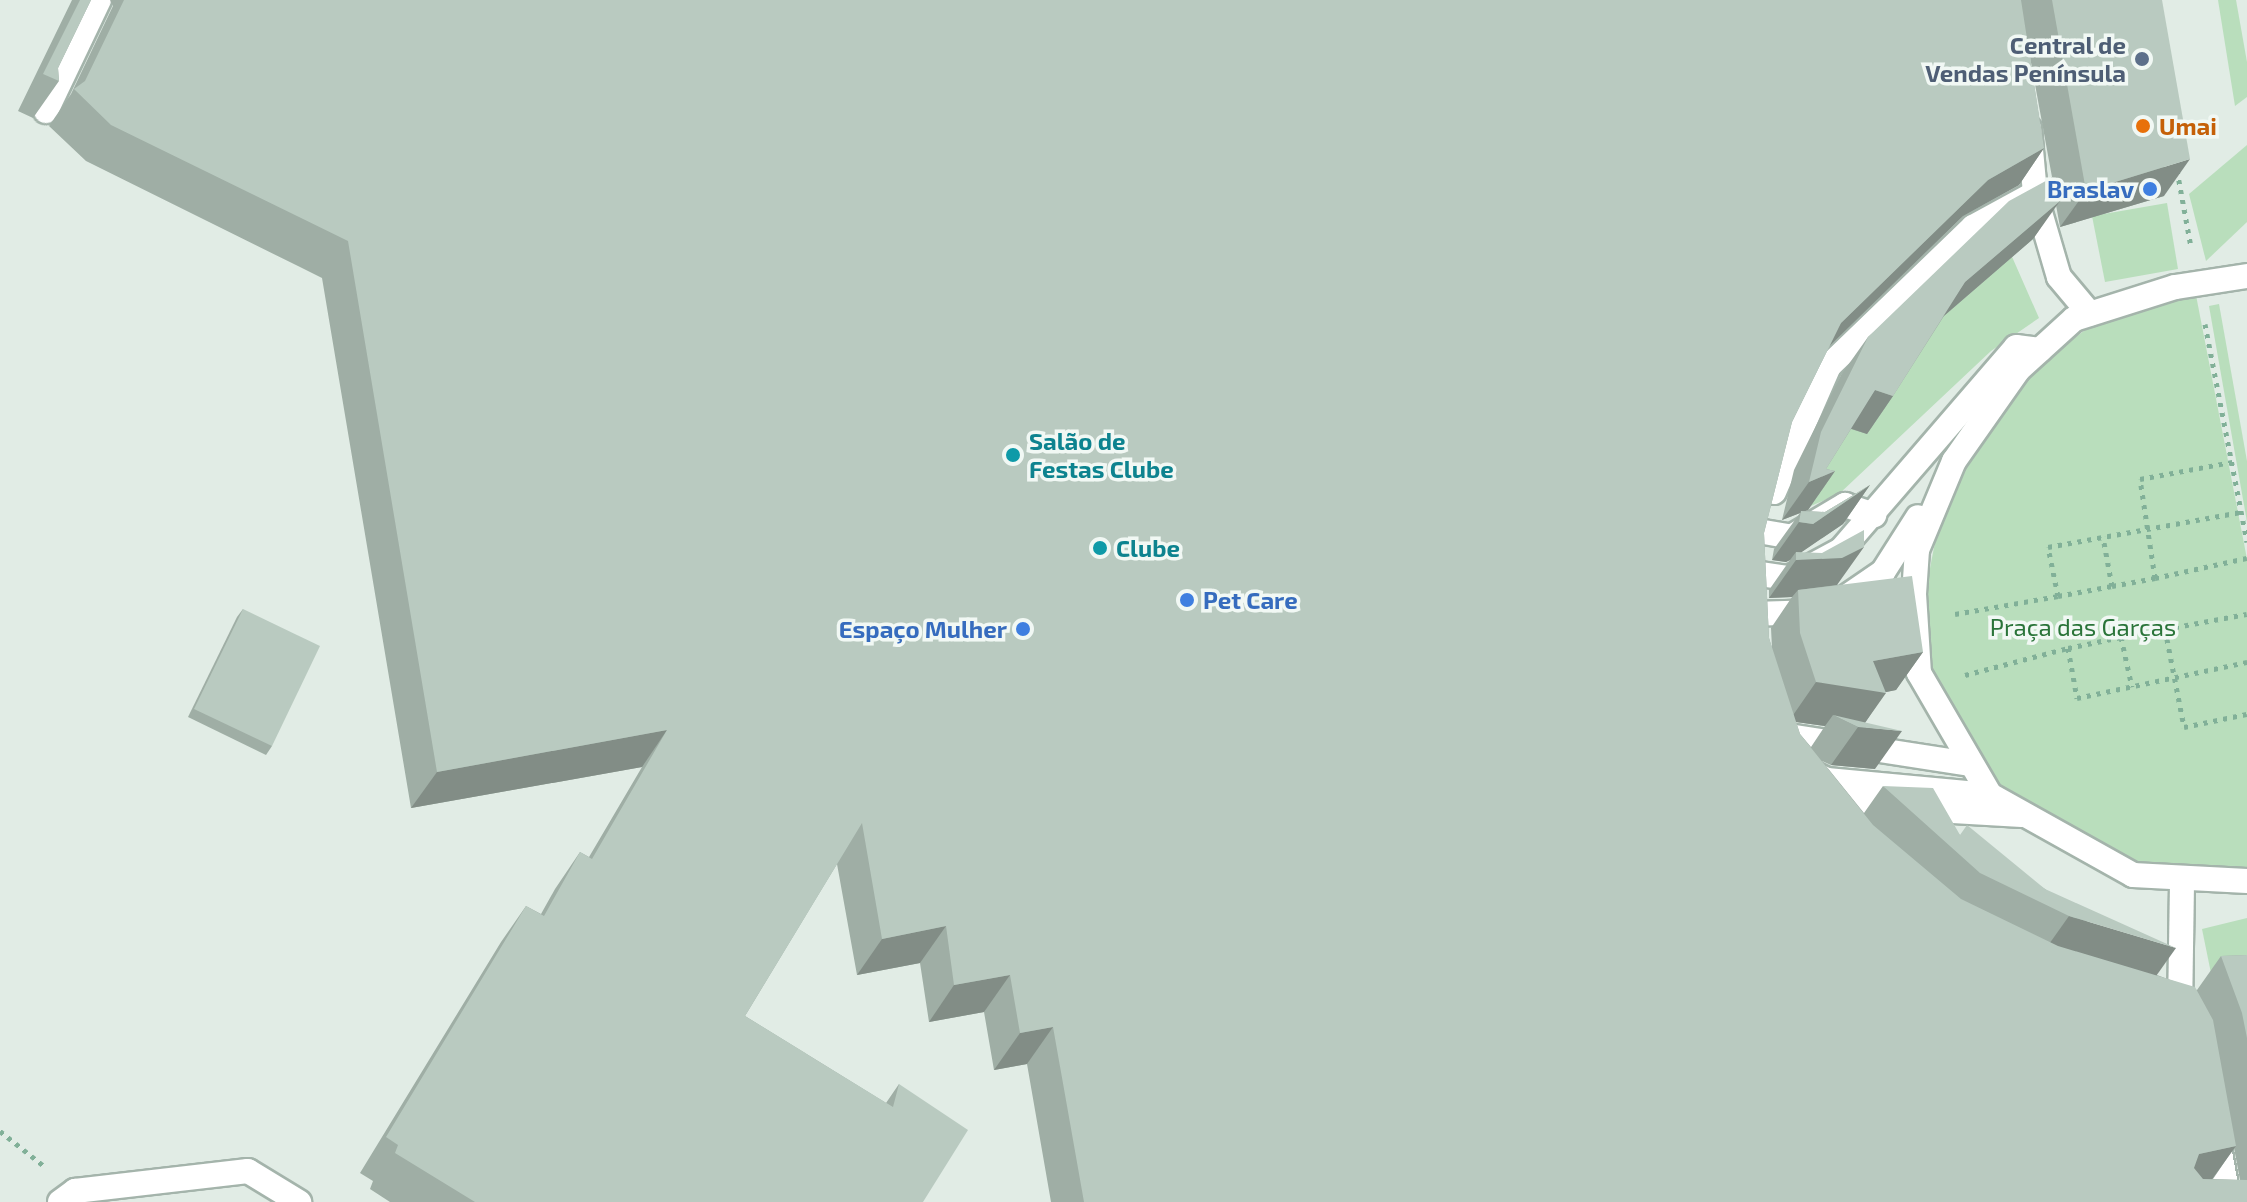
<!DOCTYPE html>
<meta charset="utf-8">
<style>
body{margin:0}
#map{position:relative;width:2247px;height:1202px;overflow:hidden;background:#e1ece5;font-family:"Exo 2",sans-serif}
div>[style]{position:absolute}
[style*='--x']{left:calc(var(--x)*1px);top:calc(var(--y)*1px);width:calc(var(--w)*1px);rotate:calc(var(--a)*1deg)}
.green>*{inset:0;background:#b9debc}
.path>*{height:5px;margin-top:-2.5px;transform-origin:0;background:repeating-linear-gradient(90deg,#81b098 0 4px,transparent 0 10px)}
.roads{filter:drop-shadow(2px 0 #a4b4ab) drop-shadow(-2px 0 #a4b4ab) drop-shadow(0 2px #a4b4ab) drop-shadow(0 -2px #a4b4ab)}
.minor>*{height:24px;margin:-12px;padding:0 12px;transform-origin:12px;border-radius:12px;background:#fff}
.wall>*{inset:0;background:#9faea5}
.shaded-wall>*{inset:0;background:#828d86}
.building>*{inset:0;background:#b9cac0}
.dots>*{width:22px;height:22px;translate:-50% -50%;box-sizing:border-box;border:4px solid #f1f8f4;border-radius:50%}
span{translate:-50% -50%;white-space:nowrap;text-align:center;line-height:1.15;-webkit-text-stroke:7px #f1f8f4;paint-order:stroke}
.service-label{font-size:24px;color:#4e5e75;font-weight:700}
.right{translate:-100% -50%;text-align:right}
.food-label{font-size:24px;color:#c56008;font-weight:700}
.left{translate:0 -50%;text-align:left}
.shop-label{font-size:24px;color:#366cbe;font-weight:700}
.culture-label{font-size:24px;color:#0d838f;font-weight:700}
.park-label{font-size:24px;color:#2a7439}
</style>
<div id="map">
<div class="green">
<div style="clip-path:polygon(2218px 0,2236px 0,2247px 62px,2247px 97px,2235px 106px)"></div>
<div style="clip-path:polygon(2247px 145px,2247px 222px,2206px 261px,2189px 194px)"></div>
<div style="clip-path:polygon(2167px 203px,2178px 269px,2105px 282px,2092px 216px)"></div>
<div style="clip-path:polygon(2002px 234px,2039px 318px,1991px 351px,1839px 494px,1792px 514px,1794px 473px,1839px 379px,1904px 304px)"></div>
<div style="clip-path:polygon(2195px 290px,2247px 559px,2247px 868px,2130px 863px,1993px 786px,1915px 645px,1938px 527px,1962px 468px,1999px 412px,2044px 361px,2097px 321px)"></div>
<div style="clip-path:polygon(2219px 304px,2247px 461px,2247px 522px,2209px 306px)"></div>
<div style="clip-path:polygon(2247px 918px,2247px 988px,2215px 993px,2202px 929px)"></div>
</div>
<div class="path">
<div style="--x:2177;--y:170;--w:78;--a:79.7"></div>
<div style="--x:2205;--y:324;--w:222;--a:79.1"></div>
<div style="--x:2155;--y:578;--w:94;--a:-12.3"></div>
<div style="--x:2112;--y:586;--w:44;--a:-10.5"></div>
<div style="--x:2155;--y:578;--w:100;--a:-98.6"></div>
<div style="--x:2140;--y:479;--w:94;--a:-10.5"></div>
<div style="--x:2058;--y:596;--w:55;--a:-10.5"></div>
<div style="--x:2112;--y:586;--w:50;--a:-100.4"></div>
<div style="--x:1955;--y:614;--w:105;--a:-9.9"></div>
<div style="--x:2058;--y:596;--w:50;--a:-101.5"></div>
<div style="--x:2048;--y:547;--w:196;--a:-10.3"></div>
<div style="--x:2165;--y:629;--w:83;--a:-10.4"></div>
<div style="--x:2121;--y:637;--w:45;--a:-10.3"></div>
<div style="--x:2165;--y:629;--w:100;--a:79"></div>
<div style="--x:2184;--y:727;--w:64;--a:-11.7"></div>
<div style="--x:2068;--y:648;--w:54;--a:-11.7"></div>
<div style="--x:2121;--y:637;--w:51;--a:77.6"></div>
<div style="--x:1965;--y:675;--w:106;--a:-14.7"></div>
<div style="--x:2068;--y:648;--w:51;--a:79.8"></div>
<div style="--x:2077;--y:698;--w:174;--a:-12"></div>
<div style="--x:0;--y:1131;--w:56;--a:38.5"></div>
</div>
<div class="roads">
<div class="minor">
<div style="--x:46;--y:111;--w:123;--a:-64.5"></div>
<div style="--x:2035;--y:195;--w:85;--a:73.7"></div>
<div style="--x:2059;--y:277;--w:48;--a:50"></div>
<div style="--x:2247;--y:276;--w:73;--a:171.3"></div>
<div style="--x:2175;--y:287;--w:106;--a:162.4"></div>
<div style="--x:2074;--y:319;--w:76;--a:137.7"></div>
<div style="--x:2018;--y:370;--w:111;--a:125.1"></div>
<div style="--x:1954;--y:461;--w:96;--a:112.6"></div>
<div style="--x:1917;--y:550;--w:44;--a:93.9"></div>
<div style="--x:1914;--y:594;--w:79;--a:86.4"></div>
<div style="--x:1919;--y:673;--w:141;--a:59.8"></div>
<div style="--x:1990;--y:795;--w:164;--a:29.2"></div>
<div style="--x:2133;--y:875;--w:114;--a:3"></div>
<div style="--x:1774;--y:492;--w:137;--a:-66.4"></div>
<div style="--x:1829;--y:366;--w:200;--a:-44"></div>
<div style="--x:1973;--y:227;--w:71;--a:-28.7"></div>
<div style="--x:2035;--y:193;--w:65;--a:-95.3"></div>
<div style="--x:1764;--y:532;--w:27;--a:10"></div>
<div style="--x:1791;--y:537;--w:63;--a:-30.7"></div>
<div style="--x:1845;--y:505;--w:31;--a:19"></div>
<div style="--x:1753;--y:573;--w:36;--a:8"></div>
<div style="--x:1789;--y:578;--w:59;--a:-28.3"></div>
<div style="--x:1841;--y:550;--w:268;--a:-49.2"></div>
<div style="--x:2016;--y:347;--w:24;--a:7"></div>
<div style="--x:1845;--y:598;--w:46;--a:-34.4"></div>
<div style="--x:1883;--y:572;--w:65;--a:-57.5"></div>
<div style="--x:1750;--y:614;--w:62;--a:-1.8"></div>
<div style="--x:1776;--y:734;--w:196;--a:8.8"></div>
<div style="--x:1810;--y:772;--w:19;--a:25"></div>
<div style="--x:1827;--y:780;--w:164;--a:5.3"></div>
<div style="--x:1832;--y:804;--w:190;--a:3.3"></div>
<div style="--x:2180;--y:1011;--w:131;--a:-89.1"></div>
<div style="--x:2217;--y:1136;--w:67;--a:79.7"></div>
<div style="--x:60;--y:1202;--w:19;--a:-36"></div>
<div style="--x:75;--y:1191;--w:174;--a:-6.6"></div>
<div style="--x:248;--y:1171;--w:60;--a:31.3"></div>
</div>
</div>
<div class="wall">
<div style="clip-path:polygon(72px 0,91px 0,58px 68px,59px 81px,33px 118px,18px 111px)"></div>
<div style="clip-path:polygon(evenodd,110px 0,2162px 0,2164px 196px,2060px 227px,2056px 205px,2033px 239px,1944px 316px,1893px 396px,1867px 434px,1851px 429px,1826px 469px,1835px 471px,1808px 510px,1805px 511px,1825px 512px,1870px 485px,1843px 524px,1801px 552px,1838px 585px,1923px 652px,1896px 690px,1885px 692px,1865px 723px,1875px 769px,1831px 765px,1822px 761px,1864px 813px,1883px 786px,2045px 889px,2157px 975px,2197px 990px,2221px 956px,2247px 955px,2247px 1202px,1051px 1202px,1027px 1064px,994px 1070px,984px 1012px,929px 1022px,920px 963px,857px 975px,837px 864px,745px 1016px,886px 1103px,899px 1084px,923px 1202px,390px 1202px,370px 1189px,373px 1181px,360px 1173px,501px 942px,526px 906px,541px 914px,555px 889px,580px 852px,589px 857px,642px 767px,411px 808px,322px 278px,86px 161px,49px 126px,71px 94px,113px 6px,110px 0,2028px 46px,2052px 177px,1868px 337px,1841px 375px,1794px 470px,1782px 520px,1800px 513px,1774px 549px,1772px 560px,1786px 562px,1790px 560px,1769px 590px,1769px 598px,1792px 597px,1771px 628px,1772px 648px,1769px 638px,1764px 533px,1792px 422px,1830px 345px,1963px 216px,2019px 185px,2044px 148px,2028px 46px,110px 0,1796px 722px,1825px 726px,1811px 747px,1800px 734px,1796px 722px,110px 0,2234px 1148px,2240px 1180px,2213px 1179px,2234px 1148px)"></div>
<div style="clip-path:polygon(243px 609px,272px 746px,266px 755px,188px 717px,237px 617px)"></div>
</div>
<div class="shaded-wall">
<div style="clip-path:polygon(2044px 148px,2019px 185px,1963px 216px,1816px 359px,1841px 323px,1988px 180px)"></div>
<div style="clip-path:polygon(2190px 159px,2164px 196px,2060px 227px,2086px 191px)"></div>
<div style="clip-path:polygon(2060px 201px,2033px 239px,1938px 321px,1965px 282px)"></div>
<div style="clip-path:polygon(1875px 390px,1893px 396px,1867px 434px,1849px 428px)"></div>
<div style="clip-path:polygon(1835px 471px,1808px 510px,1782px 520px,1809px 482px)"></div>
<div style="clip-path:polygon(1870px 485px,1843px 524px,1796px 556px,1796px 552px,1790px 560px,1786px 562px,1772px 560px,1799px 522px,1813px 524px)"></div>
<div style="clip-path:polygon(1864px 547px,1837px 585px,1798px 590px,1792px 597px,1769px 598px,1796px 560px)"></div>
<div style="clip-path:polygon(1923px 652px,1896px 690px,1882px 693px,1886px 693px,1862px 727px,1902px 731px,1875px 769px,1831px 765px,1858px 727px,1833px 715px,1825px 726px,1789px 721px,1816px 682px,1873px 661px)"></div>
<div style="clip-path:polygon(667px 730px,642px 767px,411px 808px,437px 772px)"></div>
<div style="clip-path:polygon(2069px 916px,2176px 948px,2149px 986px,2042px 954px)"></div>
<div style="clip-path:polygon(946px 926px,920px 963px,857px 975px,882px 939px)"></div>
<div style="clip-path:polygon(1010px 975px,984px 1012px,929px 1022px,954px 985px)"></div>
<div style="clip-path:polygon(1053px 1027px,1027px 1064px,994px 1070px,1020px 1033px)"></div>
<div style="clip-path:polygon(2236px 1146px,2210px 1182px,2173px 1191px,2199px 1154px)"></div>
</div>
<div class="building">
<div style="clip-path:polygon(80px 0,91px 0,58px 68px,59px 81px,43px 74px)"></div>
<div style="clip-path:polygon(124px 0,2021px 0,2044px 148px,1988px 180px,1841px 323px,1792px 422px,1764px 533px,1769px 638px,1800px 734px,1873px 825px,1961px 899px,2058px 946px,2195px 987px,2213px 1020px,2236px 1146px,2199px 1154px,2194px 1168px,2203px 1179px,2247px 1180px,2247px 1202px,1084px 1202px,1053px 1027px,1020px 1033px,1010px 975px,954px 985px,946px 926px,882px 939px,862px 823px,745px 1016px,893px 1107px,899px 1084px,968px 1130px,923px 1202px,475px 1202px,395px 1153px,398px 1145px,386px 1137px,526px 906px,544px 916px,580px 852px,592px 859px,667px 730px,437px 772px,348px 241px,111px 125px,74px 89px,85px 81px)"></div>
<div style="clip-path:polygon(2052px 0,2162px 0,2190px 159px,2086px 191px)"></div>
<div style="clip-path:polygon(2053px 177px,2060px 201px,1965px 282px,1893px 396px,1875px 390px,1826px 469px,1835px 471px,1809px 482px,1821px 432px,1868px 337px,2009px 201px)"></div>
<div style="clip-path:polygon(1870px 485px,1813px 524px,1799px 522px,1801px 511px,1825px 512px)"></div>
<div style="clip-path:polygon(1864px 530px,1864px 547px,1842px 558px,1796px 560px,1796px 552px,1822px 553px)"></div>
<div style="clip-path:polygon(1912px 576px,1923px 652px,1873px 661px,1886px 693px,1816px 682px,1800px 633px,1798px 590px)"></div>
<div style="clip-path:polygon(243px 609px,320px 646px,272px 746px,194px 709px)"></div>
<div style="clip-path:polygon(1833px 715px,1902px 731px,1858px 727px)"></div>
<div style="clip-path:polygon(1883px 786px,1933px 788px,1960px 835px,1967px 825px,2045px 889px,2176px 948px,2069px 916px,1980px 873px)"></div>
<div style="clip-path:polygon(2247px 955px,2247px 1038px,2242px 1013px,2221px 956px)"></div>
</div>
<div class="dots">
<div style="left:2142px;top:59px;background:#5c6f8a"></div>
<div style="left:2143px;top:126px;background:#e8710a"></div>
<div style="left:2150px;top:189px;background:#3f7fe0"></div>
<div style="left:1013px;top:455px;background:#0f9aa8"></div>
<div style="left:1100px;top:548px;background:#0f9aa8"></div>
<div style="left:1187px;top:600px;background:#3f7fe0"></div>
<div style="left:1023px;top:629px;background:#3f7fe0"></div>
</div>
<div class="service-label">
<span class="right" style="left:2126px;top:59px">Central de<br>Vendas Península</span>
</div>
<div class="food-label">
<span class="left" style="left:2159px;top:126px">Umai</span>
</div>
<div class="shop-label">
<span class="right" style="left:2134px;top:189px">Braslav</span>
<span class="left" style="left:1203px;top:600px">Pet Care</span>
<span class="right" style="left:1007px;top:629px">Espaço Mulher</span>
</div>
<div class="culture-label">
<span class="left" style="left:1029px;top:455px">Salão de<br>Festas Clube</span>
<span class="left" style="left:1116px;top:548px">Clube</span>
</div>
<div class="park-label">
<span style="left:2083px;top:627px">Praça das Garças</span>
</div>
</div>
